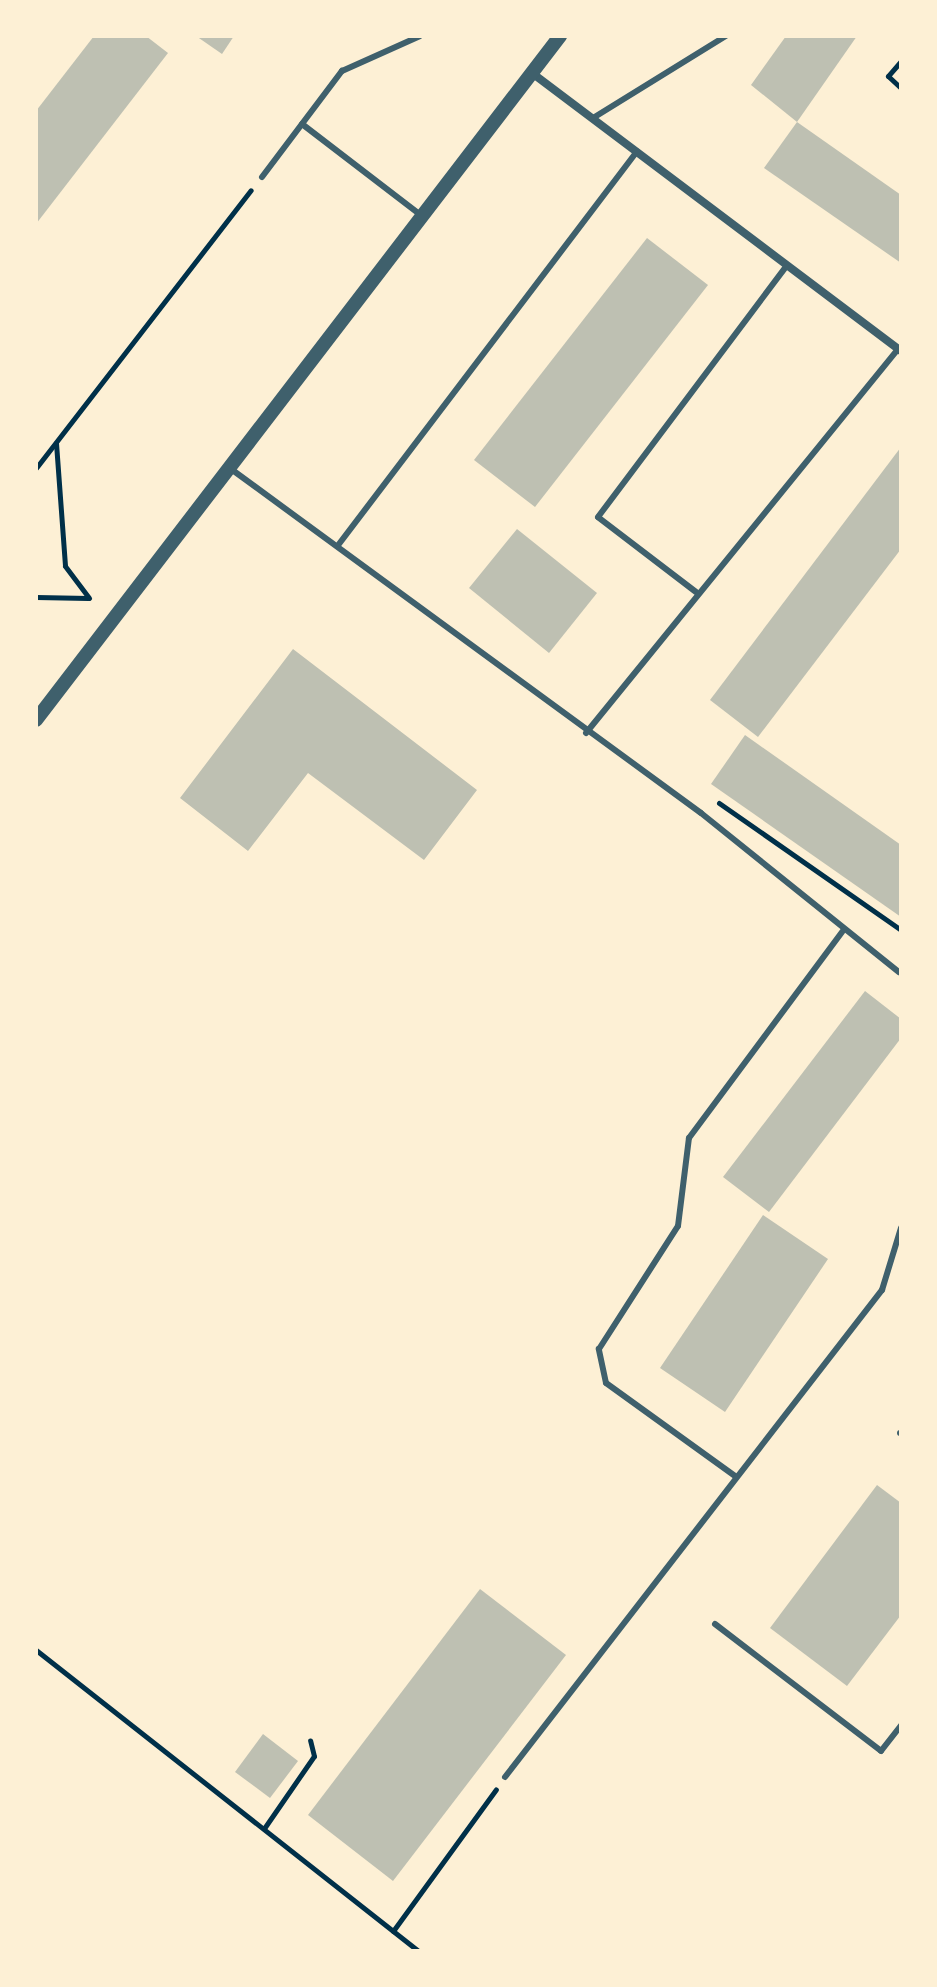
<!DOCTYPE html>
<style>
body{margin:0}
#map{position:relative;width:937px;height:1987px;overflow:hidden;background:#fdf0d5;font-family:"IBM Plex Sans",sans-serif}
div>[style]{position:absolute}
[style*='--x']{left:calc(var(--x)*1px);top:calc(var(--y)*1px);width:calc(var(--w)*1px);rotate:calc(var(--a)*1deg)}
.building>*{inset:0;background:#bec0b2}
.path>*{height:5px;margin:-2.5px;padding:0 2.5px;transform-origin:2.5px;border-radius:2.5px;background:#003049}
.service>*{height:6px;margin:-3px;padding:0 3px;transform-origin:3px;border-radius:3px;background:#3f606c}
.minor>*{height:8px;margin:-4px;padding:0 4px;transform-origin:4px;border-radius:4px;background:#3f606c}
.tertiary>*{height:14px;margin:-7px;padding:0 7px;transform-origin:7px;border-radius:7px;background:#3f606c}
span{translate:-50% -50%;white-space:nowrap;text-align:center;line-height:1.15;-webkit-text-stroke:8px #fdf0d5;paint-order:stroke}
.frame{position:absolute;inset:0;border:38px solid #fdf0d5;pointer-events:none}
</style>
<div id="map">
<div class="building">
<div style="clip-path:polygon(94px 36px,146px 36px,168px 53px,36px 224px,36px 111px)"></div>
<div style="clip-path:polygon(196px 36px,234px 36px,222px 54px)"></div>
<div style="clip-path:polygon(786px 36px,857px 36px,797px 122px,751px 85px)"></div>
<div style="clip-path:polygon(797px 122px,901px 195px,901px 263px,764px 168px)"></div>
<div style="clip-path:polygon(647px 238px,708px 285px,535px 507px,474px 460px)"></div>
<div style="clip-path:polygon(901px 447px,901px 549px,758px 737px,710px 700px)"></div>
<div style="clip-path:polygon(517px 529px,597px 593px,549px 653px,469px 588px)"></div>
<div style="clip-path:polygon(293px 649px,477px 790px,424px 860px,308px 773px,248px 851px,180px 798px)"></div>
<div style="clip-path:polygon(745px 735px,901px 845px,901px 917px,711px 784px)"></div>
<div style="clip-path:polygon(865px 991px,901px 1019px,901px 1038px,769px 1212px,723px 1177px)"></div>
<div style="clip-path:polygon(763px 1215px,828px 1259px,725px 1412px,660px 1368px)"></div>
<div style="clip-path:polygon(877px 1485px,901px 1503px,901px 1615px,847px 1686px,770px 1628px)"></div>
<div style="clip-path:polygon(480px 1589px,566px 1655px,393px 1881px,308px 1815px)"></div>
<div style="clip-path:polygon(263px 1734px,298px 1761px,270px 1798px,235px 1772px)"></div>
</div>
<div class="path">
<div style="--x:901;--y:61;--w:20;--a:131"></div>
<div style="--x:888;--y:76;--w:18;--a:43"></div>
<div style="--x:56;--y:443;--w:123;--a:85.8"></div>
<div style="--x:65;--y:566;--w:40;--a:53"></div>
<div style="--x:36;--y:468;--w:351;--a:-52.3"></div>
<div style="--x:36;--y:597;--w:52;--a:1.1"></div>
<div style="--x:719;--y:803;--w:222;--a:34.9"></div>
<div style="--x:36;--y:1650;--w:487;--a:38.2"></div>
<div style="--x:265;--y:1827;--w:86;--a:-55.4"></div>
<div style="--x:314;--y:1756;--w:16;--a:-104"></div>
<div style="--x:393;--y:1931;--w:175;--a:-54"></div>
</div>
<div class="service">
<div style="--x:593;--y:118;--w:156;--a:-31.7"></div>
<div style="--x:302;--y:124;--w:151;--a:37.5"></div>
<div style="--x:262;--y:177;--w:133;--a:-53"></div>
<div style="--x:342;--y:71;--w:85;--a:-24.2"></div>
<div style="--x:231;--y:469;--w:582;--a:36.2"></div>
<div style="--x:701;--y:813;--w:254;--a:38.8"></div>
<div style="--x:339;--y:544;--w:493;--a:-52.8"></div>
<div style="--x:696;--y:592;--w:123;--a:-142.6"></div>
<div style="--x:598;--y:517;--w:315;--a:-53.1"></div>
<div style="--x:586;--y:733;--w:495;--a:-50.9"></div>
<div style="--x:900;--y:1433;--w:1;--a:0"></div>
<div style="--x:735;--y:1476;--w:159;--a:-144.2"></div>
<div style="--x:606;--y:1383;--w:35;--a:-102"></div>
<div style="--x:599;--y:1349;--w:146;--a:-57.3"></div>
<div style="--x:678;--y:1226;--w:89;--a:-82.9"></div>
<div style="--x:689;--y:1138;--w:257;--a:-53.4"></div>
<div style="--x:715;--y:1624;--w:209;--a:37.4"></div>
<div style="--x:881;--y:1751;--w:33;--a:-52"></div>
<div style="--x:505;--y:1777;--w:616;--a:-52.26"></div>
<div style="--x:882;--y:1290;--w:65;--a:-73"></div>
</div>
<div class="minor">
<div style="--x:532;--y:73;--w:462;--a:37"></div>
</div>
<div class="tertiary">
<div style="--x:36;--y:720;--w:862;--a:-52.54"></div>
</div>
<div class="frame"></div>
</div>
